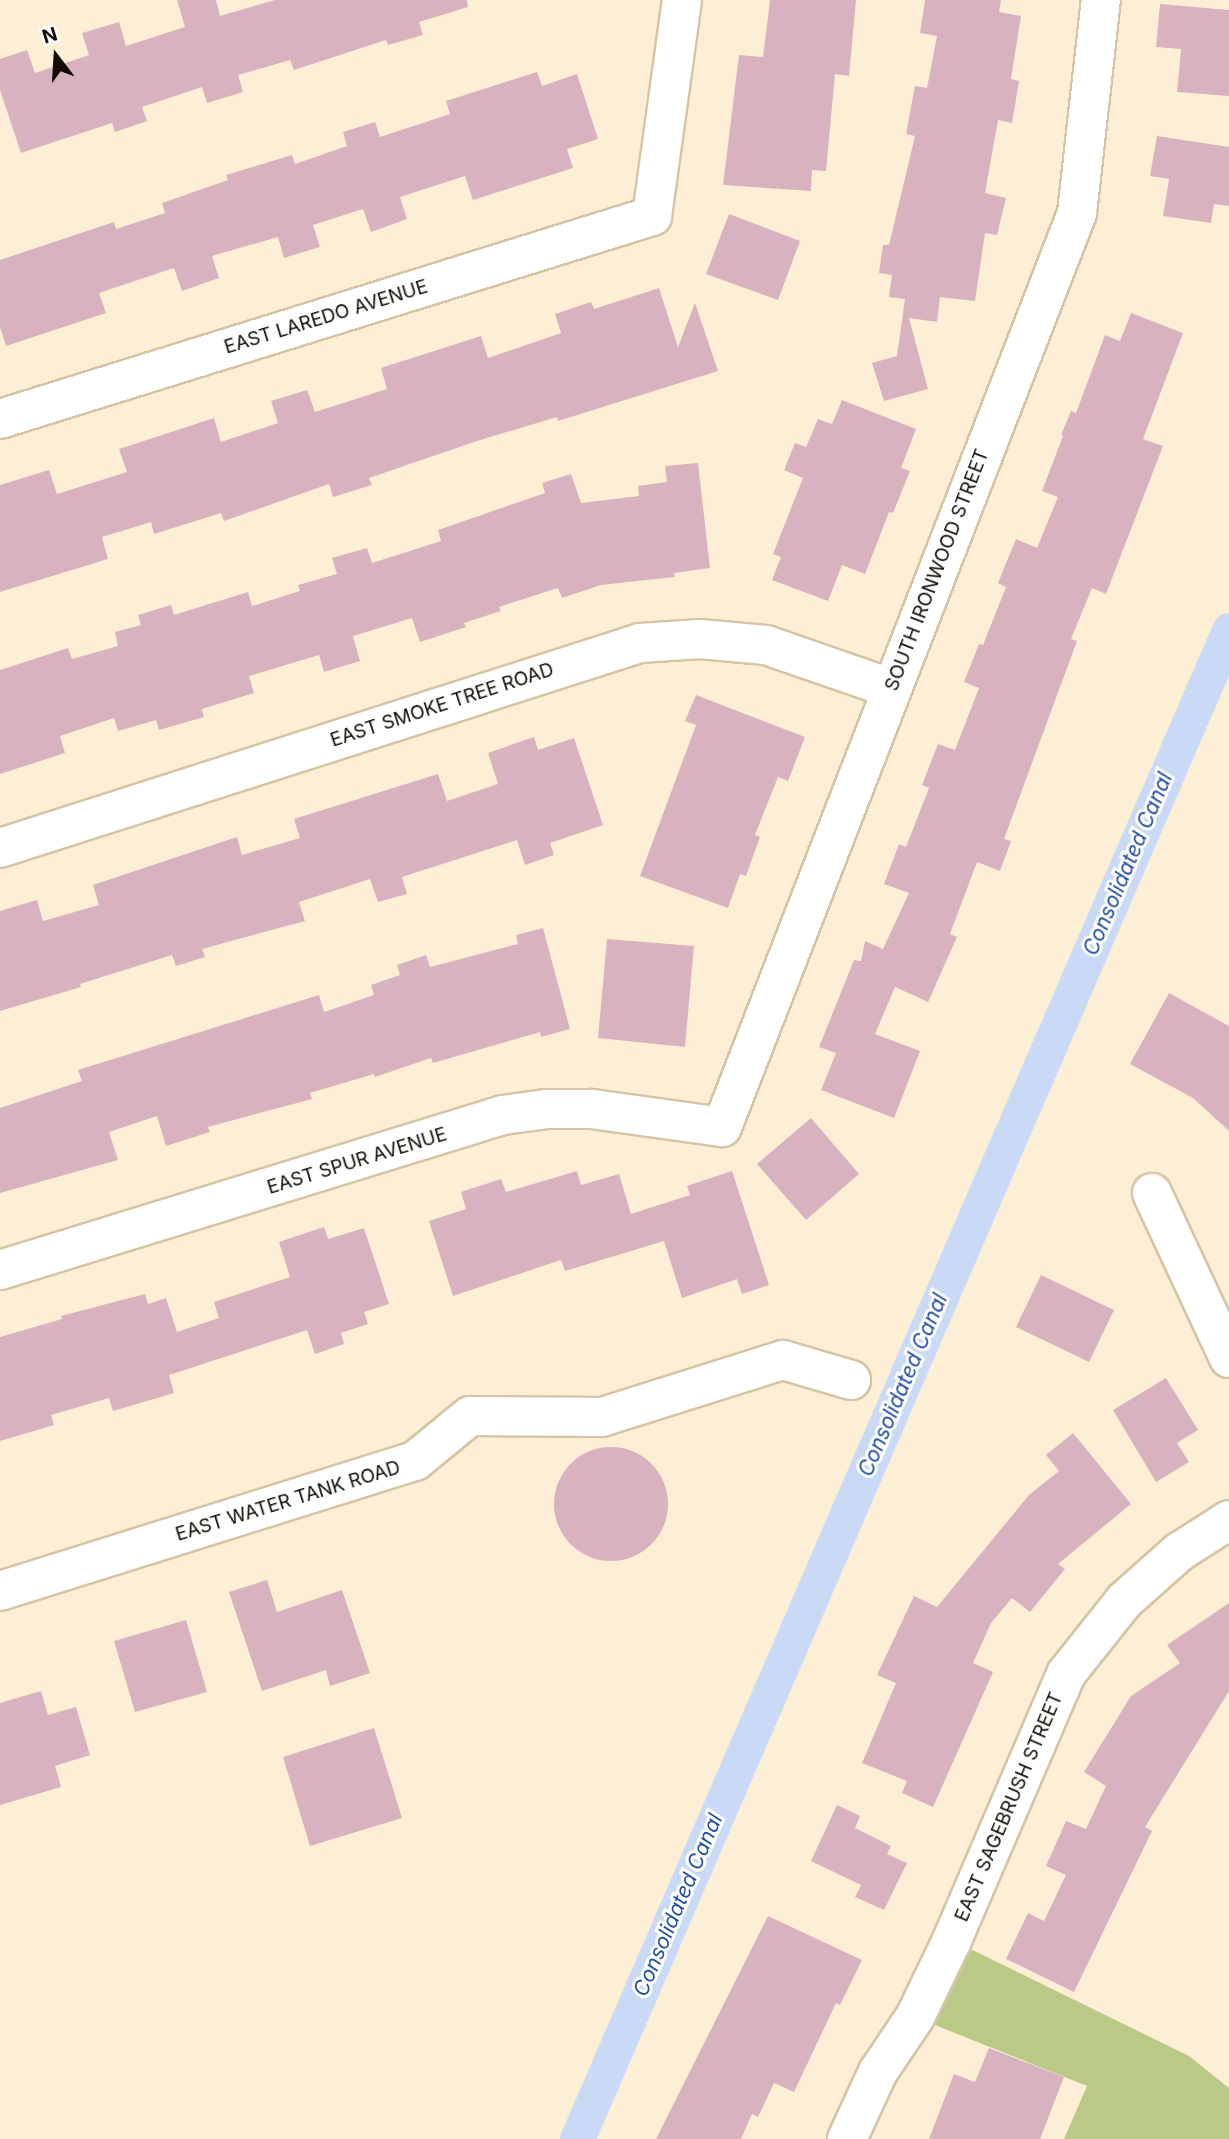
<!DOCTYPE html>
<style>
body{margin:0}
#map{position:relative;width:1229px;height:2139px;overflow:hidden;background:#fdefd6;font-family:Inter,sans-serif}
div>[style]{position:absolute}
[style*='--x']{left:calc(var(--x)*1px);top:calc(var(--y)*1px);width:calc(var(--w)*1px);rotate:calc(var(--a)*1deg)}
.green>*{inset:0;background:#bac986}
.canal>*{height:35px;margin:-17.5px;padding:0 17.5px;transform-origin:17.5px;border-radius:17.5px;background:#c9daf7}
.building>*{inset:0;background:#d8b3bf}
.round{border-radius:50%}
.roads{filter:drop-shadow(2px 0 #d5c5a6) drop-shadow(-2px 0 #d5c5a6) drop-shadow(0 2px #d5c5a6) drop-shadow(0 -2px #d5c5a6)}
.minor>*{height:38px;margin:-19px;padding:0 19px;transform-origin:19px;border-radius:19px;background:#fff}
span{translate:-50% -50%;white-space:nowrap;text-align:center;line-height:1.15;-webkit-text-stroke:6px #fff;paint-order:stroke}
.street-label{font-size:19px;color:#120c03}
.water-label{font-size:21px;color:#254fa2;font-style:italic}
.north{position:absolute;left:21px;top:21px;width:70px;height:70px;-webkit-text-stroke:5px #fff;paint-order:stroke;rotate:343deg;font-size:19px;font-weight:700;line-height:28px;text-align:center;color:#120c03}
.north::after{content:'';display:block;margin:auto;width:24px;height:32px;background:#120c03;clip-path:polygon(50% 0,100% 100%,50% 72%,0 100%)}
</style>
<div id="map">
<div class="green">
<div style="clip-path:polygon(952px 1940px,1189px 2056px,1229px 2088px,1229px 2139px,1064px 2139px,1087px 2086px,915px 2017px)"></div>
</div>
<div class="canal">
<div style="--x:577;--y:2139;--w:1644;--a:-66.63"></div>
</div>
<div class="building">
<div style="clip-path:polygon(177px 0,216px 0,220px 16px,275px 0,467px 0,468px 7px,419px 22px,423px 35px,388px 45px,386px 40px,294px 70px,290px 60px,238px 75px,243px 92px,207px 103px,202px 87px,142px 107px,147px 121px,115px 132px,112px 123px,21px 153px,0 90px,0 59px,27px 50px,35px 73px,89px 55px,82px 33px,119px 22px,126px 46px,185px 27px)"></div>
<div style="clip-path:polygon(770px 0,856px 0,849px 76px,835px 74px,826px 171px,812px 170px,811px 191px,723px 185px,739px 55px,763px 57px)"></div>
<div style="clip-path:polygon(925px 0,1001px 0,999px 12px,1021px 16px,1011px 79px,1019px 81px,1012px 123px,998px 120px,985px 193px,1006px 198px,997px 235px,985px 233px,975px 301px,940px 297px,937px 322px,909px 318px,928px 389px,884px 401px,872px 363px,897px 356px,905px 299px,889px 297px,892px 275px,879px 273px,883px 245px,889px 245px,915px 136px,906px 134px,915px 86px,927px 88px,937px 36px,920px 33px)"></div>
<div style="clip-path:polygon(1160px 4px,1229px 10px,1229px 96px,1177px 92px,1181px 49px,1156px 47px)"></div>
<div style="clip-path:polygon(537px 72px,542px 86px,577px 74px,598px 139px,567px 149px,573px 168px,473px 200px,465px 176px,400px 197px,407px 219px,371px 232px,363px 209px,313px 225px,320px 247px,284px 258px,278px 237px,212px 256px,219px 278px,182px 291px,174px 268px,99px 293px,106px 313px,6px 346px,0 327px,0 260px,114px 222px,116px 229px,165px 213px,162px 203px,228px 180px,226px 175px,292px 155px,295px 164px,347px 146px,343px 132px,375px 122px,380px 137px,450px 114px,446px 101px)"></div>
<div style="clip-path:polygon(1157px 136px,1229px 147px,1229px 206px,1214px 204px,1211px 223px,1163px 216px,1169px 179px,1150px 176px)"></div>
<div style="clip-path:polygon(729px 214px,800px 241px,778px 300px,706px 274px)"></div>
<div style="clip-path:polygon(659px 288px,678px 347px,695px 303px,718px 371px,558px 421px,557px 417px,477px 441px,369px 478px,372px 485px,333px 497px,329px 484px,224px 521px,221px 513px,154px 534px,151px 522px,102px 537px,108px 559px,0 592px,0 485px,49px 470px,57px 494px,127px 472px,119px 449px,214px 418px,221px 442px,278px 423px,271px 401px,307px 390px,315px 412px,387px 389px,381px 368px,481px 336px,488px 358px,561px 333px,555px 314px,591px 302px,594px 309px)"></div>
<div style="clip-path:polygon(1131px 313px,1183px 333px,1143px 439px,1163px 446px,1106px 594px,1092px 588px,1071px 639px,1077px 641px,1004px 839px,1011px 841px,1000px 871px,977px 862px,950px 934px,957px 937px,928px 1002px,895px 987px,875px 1034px,920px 1051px,894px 1118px,821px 1090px,836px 1053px,819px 1047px,854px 960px,861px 961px,865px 941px,883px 949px,909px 893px,884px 884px,899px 844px,906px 847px,929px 788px,922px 785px,938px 744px,955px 750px,979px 688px,964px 682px,979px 644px,983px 645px,1006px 587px,998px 583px,1016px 539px,1037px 548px,1058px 497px,1042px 491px,1063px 436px,1061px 435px,1071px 411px,1076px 413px,1105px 335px,1120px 341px)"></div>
<div style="clip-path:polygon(842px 400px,916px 429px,901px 468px,910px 471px,893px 513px,889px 512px,865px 574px,842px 565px,828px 601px,772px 580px,781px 557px,773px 554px,803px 478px,784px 470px,795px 443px,806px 447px,818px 419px,832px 424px)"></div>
<div style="clip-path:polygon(698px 463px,710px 568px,674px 573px,675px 577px,601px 585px,562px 598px,558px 588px,499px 607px,501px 611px,464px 623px,466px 627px,420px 642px,412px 618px,353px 636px,360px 661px,324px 672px,319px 655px,249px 676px,254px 693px,202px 709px,204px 717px,159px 730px,156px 720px,118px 731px,114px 718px,60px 736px,65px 753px,0 774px,0 670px,68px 648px,72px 659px,118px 646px,115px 632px,141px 625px,138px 615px,171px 605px,174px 615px,248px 592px,252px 606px,300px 591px,298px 585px,337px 574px,332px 558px,367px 548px,372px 563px,441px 541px,438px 530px,545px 493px,542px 483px,571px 474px,581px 503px,639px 496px,638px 486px,667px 482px,665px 466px)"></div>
<div style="clip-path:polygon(696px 695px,805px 737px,788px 781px,778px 777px,755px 835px,760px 837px,746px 876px,740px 874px,728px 908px,640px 876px,696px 725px,685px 721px)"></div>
<div style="clip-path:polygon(534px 737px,538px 750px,574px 738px,603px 825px,550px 843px,554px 855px,525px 865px,517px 840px,402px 877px,407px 894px,378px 902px,370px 879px,299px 902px,305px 921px,202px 949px,205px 957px,176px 966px,172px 955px,80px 984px,81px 987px,0 1011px,0 911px,37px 900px,43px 921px,99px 905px,93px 885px,237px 837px,242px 855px,300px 838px,294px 819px,438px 774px,447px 801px,498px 784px,488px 753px)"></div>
<div style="clip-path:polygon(543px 928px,570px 1029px,541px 1037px,540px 1032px,433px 1063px,431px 1058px,375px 1077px,374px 1074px,310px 1093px,312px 1099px,208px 1127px,210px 1132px,166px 1146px,157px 1116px,109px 1132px,118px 1160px,0 1193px,0 1108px,82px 1081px,78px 1070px,319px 995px,324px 1012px,374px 995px,371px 985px,400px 975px,397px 965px,426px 955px,430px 967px,518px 944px,516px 935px)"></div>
<div style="clip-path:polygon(607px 939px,694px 946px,685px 1047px,598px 1038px)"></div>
<div style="clip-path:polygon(1169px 993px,1229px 1026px,1229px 1131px,1193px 1098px,1130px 1064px)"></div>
<div style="clip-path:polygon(811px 1118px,859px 1174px,806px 1220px,757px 1164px)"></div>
<div style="clip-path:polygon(577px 1171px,581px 1185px,619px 1174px,631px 1214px,690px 1195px,687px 1186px,732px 1171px,769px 1285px,742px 1294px,737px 1279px,682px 1298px,664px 1241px,565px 1271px,561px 1260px,453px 1296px,429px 1221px,466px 1209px,461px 1192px,501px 1179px,506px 1192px)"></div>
<div style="clip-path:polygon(324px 1227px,328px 1239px,364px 1228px,389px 1304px,364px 1312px,368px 1324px,341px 1333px,344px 1344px,315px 1354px,307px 1330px,169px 1375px,174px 1393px,113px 1411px,109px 1398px,51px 1415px,54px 1425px,0 1441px,0 1337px,62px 1319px,61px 1316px,145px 1294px,148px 1304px,166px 1298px,177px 1332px,219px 1318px,214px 1302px,290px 1277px,279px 1242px)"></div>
<div style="clip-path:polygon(1041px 1275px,1114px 1310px,1089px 1362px,1016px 1327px)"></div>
<div style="clip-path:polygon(1166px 1378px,1198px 1430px,1177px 1443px,1189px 1462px,1156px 1482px,1113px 1410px)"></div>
<div style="clip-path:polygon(1073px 1433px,1131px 1504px,1058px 1564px,1065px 1569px,1030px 1612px,1012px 1598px,991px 1623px,973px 1663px,993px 1672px,933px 1807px,902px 1793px,907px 1781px,862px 1763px,896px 1683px,877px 1675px,914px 1596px,937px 1607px,1029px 1495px,1059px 1471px,1046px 1455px)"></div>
<div class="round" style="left:554px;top:1447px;width:114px;height:114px"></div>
<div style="clip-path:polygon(267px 1580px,277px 1612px,342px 1590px,370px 1673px,330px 1686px,326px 1670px,262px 1691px,229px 1592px)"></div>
<div style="clip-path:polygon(1229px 1603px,1229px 1691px,1145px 1827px,1152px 1831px,1074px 1992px,1006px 1959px,1028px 1913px,1044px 1921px,1066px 1875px,1046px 1866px,1066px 1821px,1086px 1829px,1106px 1786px,1084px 1772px,1131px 1696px,1180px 1663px,1167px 1645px)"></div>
<div style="clip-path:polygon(186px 1620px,207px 1692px,135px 1712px,114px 1641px)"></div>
<div style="clip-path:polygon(41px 1691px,48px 1715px,76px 1707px,90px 1755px,55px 1766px,61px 1787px,0 1805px,0 1703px)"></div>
<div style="clip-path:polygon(374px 1728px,402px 1818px,310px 1846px,283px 1757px)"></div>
<div style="clip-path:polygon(837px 1805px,860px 1816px,855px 1828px,891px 1846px,887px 1854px,907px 1863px,884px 1910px,855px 1897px,861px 1885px,811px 1861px)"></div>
<div style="clip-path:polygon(768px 1916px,862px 1960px,840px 2005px,836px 2003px,794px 2092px,774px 2083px,758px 2117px,752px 2114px,741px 2139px,656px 2139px)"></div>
<div style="clip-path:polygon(989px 2048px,1064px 2077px,1040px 2139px,929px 2139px,954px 2074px,975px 2082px)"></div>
</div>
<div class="roads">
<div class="minor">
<div style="--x:0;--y:419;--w:683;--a:-17.29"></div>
<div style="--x:652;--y:216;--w:218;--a:-82.1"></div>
<div style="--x:0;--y:848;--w:672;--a:-17.76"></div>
<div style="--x:640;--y:643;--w:60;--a:-3.8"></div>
<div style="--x:700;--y:639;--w:66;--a:5.2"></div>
<div style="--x:766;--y:645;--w:131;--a:19.1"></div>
<div style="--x:1152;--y:1193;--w:182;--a:65"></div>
<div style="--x:0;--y:1270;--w:526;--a:-17.13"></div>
<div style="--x:503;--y:1115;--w:43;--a:-7.9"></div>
<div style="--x:546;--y:1109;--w:46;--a:0"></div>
<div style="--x:592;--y:1109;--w:131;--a:7.9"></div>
<div style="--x:722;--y:1127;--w:981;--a:-68.77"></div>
<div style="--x:1077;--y:213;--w:214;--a:-83.6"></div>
<div style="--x:0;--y:1591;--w:435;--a:-17.4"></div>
<div style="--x:415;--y:1461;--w:71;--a:-39.3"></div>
<div style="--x:470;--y:1416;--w:132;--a:0.4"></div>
<div style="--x:602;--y:1417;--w:190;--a:-17.5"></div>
<div style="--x:783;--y:1360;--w:71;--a:16.4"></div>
<div style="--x:847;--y:2139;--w:74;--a:-65.2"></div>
<div style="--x:878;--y:2072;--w:66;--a:-56.1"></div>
<div style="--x:915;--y:2017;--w:85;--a:-64.3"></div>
<div style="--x:952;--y:1940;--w:289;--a:-66.8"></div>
<div style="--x:1066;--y:1674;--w:93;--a:-51.5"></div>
<div style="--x:1124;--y:1601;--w:74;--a:-41.7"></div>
<div style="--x:1179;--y:1552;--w:59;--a:-32.6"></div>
</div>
</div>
<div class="street-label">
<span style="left:326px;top:317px;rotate:-17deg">EAST LAREDO AVENUE</span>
<span style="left:937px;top:570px;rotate:-69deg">SOUTH IRONWOOD STREET</span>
<span style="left:442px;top:705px;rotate:-18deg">EAST SMOKE TREE ROAD</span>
<span style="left:357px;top:1161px;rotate:-17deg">EAST SPUR AVENUE</span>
<span style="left:288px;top:1501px;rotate:-17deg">EAST WATER TANK ROAD</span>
<span style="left:1009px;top:1807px;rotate:-67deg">EAST SAGEBRUSH STREET</span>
</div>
<div class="water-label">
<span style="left:1128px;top:864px;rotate:-67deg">Consolidated Canal</span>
<span style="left:903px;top:1385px;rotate:-67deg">Consolidated Canal</span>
<span style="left:678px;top:1905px;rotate:-67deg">Consolidated Canal</span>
</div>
<div class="north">N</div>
</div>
